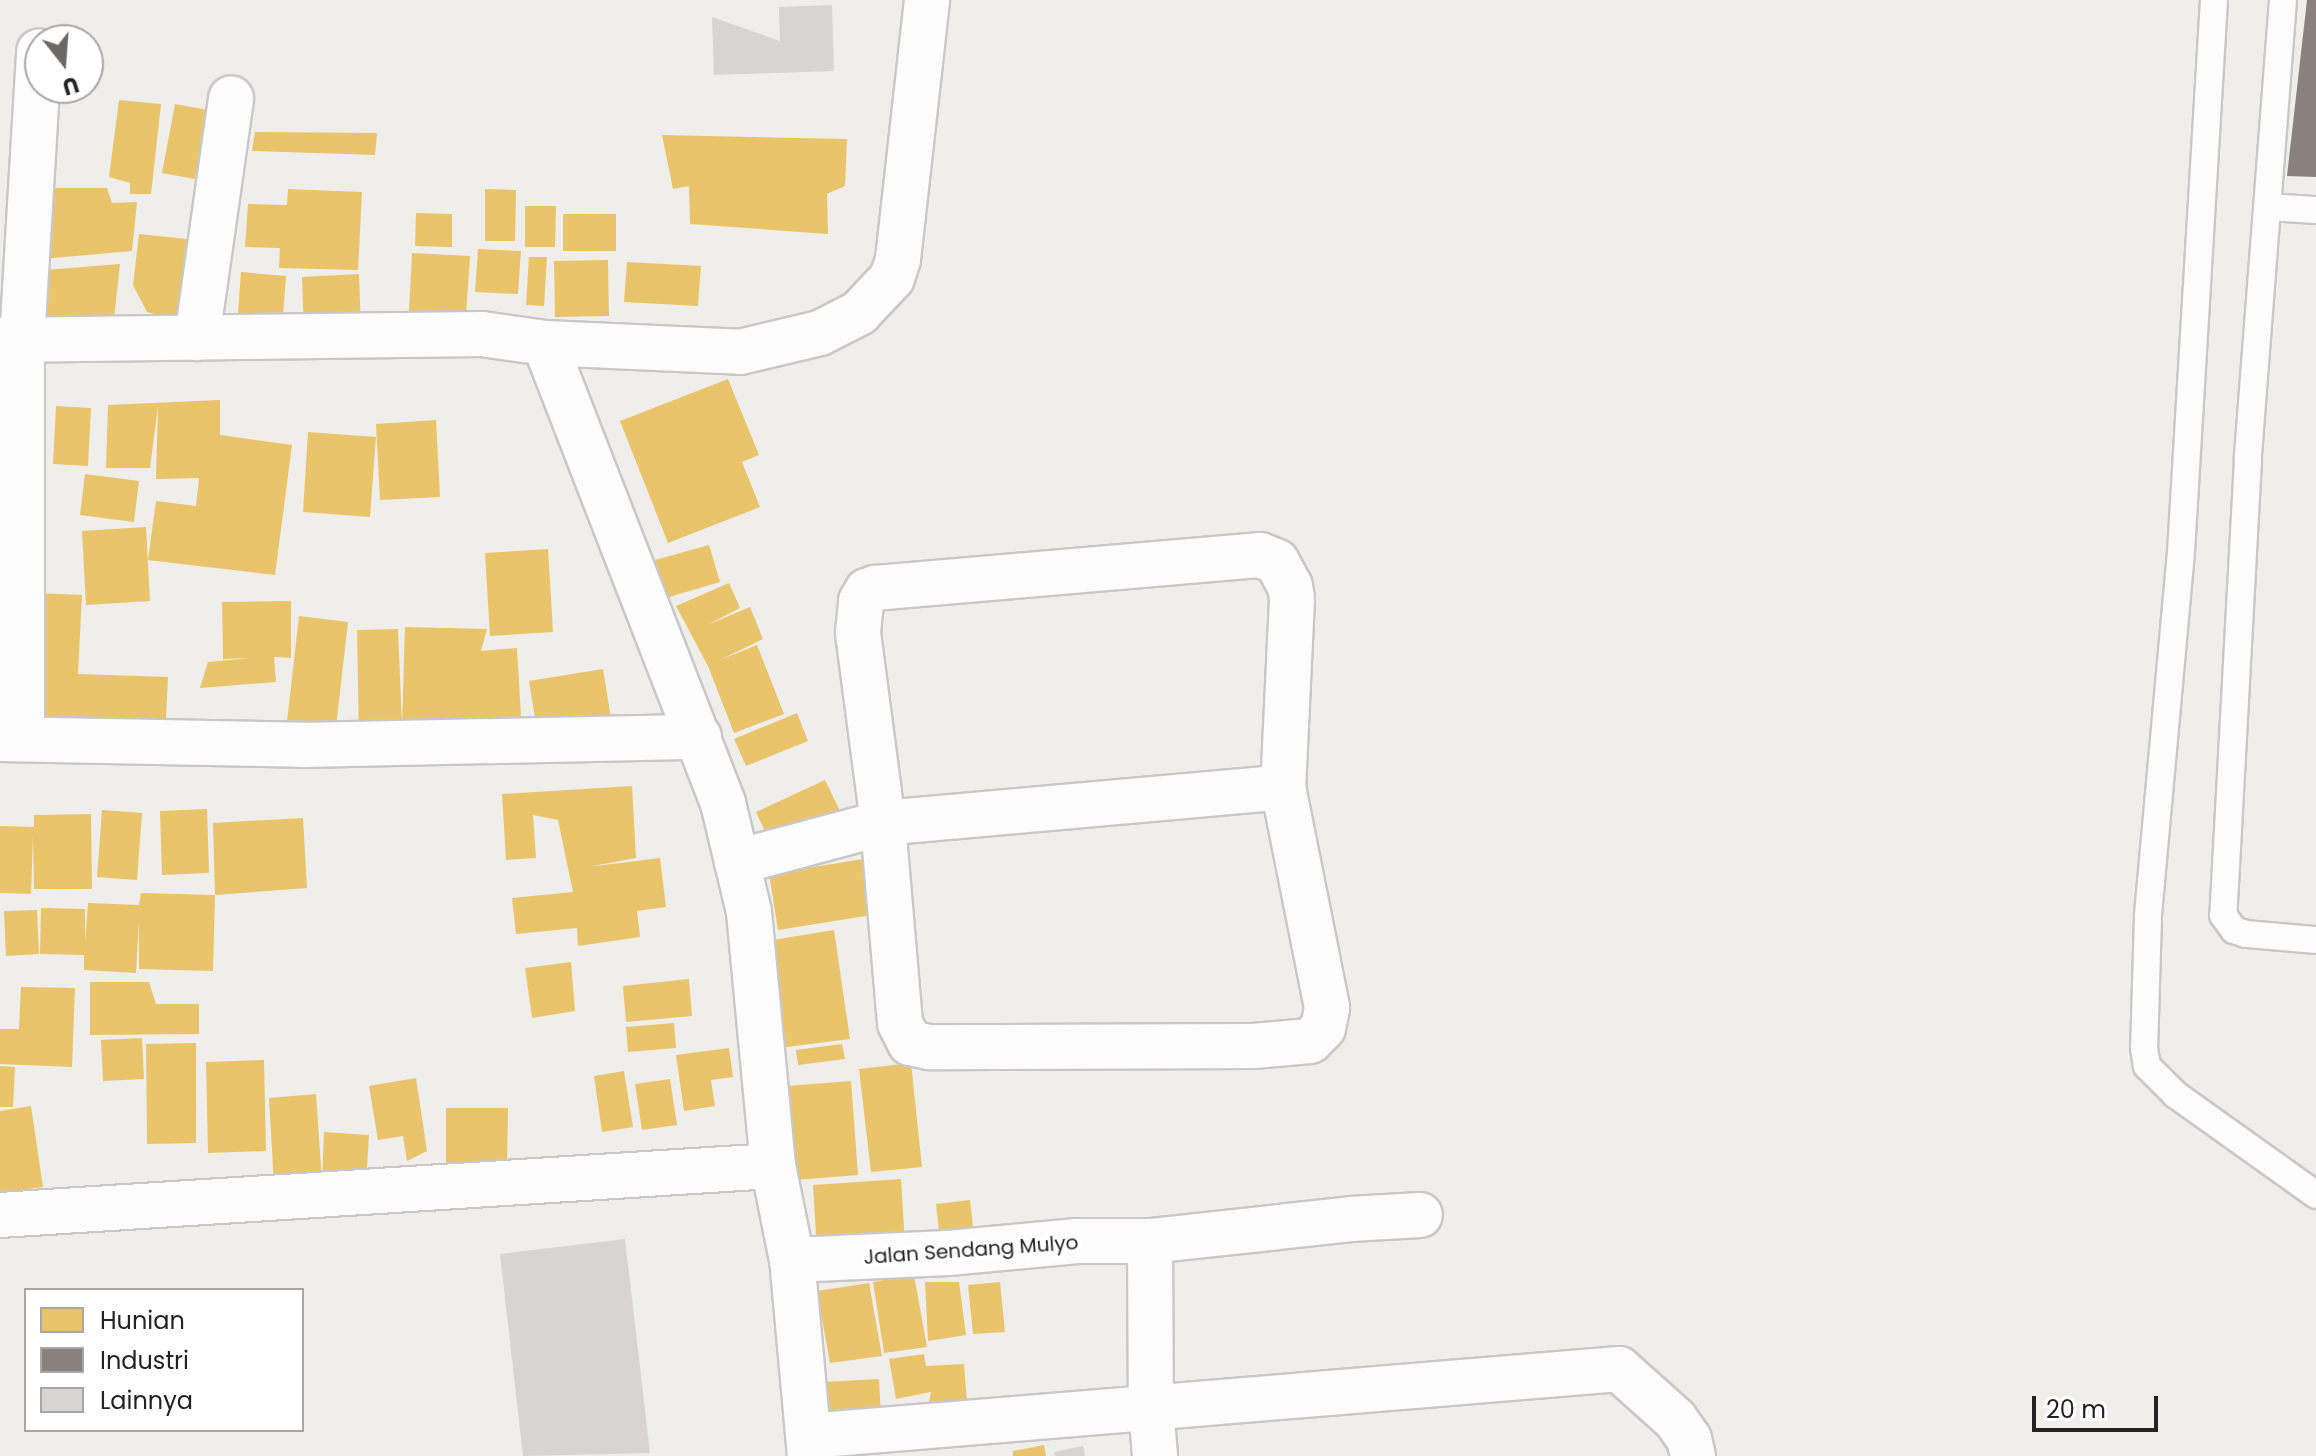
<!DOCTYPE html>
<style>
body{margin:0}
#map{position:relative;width:2316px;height:1456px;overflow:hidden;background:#f0eeeb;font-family:Poppins,sans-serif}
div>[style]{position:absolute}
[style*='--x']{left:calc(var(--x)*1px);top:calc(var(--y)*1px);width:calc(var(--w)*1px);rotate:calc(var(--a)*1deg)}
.homes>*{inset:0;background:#e9c46a}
.industry>*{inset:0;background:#8a817c}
.building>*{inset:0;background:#d7d4d2}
.roads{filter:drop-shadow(2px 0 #c9c8c7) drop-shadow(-2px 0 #c9c8c7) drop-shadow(0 2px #c9c8c7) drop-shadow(0 -2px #c9c8c7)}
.service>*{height:26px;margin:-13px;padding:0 13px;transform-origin:13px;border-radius:13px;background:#fdfcfc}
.minor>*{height:44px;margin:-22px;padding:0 22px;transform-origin:22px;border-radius:22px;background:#fdfcfc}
span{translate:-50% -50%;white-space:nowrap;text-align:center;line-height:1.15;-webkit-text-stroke:8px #fff;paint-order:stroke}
.street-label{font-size:20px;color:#222}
.legend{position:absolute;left:24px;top:1288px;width:280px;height:144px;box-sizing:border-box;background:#fff;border:2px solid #a7a7a7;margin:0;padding:10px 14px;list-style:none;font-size:24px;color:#222}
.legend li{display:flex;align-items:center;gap:16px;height:40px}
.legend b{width:40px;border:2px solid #a7a7a7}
.north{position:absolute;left:24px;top:24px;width:80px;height:80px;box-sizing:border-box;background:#fff;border:2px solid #a7a7a7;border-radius:50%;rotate:163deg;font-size:22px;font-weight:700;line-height:32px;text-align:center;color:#222}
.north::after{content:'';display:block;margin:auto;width:28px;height:36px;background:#6a6968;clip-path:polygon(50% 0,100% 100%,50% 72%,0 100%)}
.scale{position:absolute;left:2032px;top:1396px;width:126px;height:36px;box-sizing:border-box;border:4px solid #222;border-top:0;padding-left:10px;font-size:24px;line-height:28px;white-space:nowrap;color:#222;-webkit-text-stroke:6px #fff;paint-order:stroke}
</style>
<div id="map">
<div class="homes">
<div style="clip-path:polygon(119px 100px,161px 104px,151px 194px,130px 194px,130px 183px,109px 177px)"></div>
<div style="clip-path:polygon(175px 104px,208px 110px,195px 179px,162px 173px)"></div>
<div style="clip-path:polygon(255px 132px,377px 133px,375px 155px,252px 151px)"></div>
<div style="clip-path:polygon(662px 135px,847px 139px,845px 186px,827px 194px,828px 234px,690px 224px,689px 186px,673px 189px)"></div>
<div style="clip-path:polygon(51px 188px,107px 188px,112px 203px,137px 202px,132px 251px,42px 259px)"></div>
<div style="clip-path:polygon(288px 189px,362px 192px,358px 270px,279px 268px,280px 248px,245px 247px,248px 204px,287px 205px)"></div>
<div style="clip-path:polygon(485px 189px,516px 190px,515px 241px,485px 241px)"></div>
<div style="clip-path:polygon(525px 206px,556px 206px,555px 247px,525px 247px)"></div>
<div style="clip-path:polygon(416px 213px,452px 214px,452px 247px,415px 246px)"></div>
<div style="clip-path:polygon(563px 214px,616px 214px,616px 251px,563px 251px)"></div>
<div style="clip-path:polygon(139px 234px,196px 240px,181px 322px,147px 312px,133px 285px)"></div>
<div style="clip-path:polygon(478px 249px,521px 251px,518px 294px,475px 292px)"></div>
<div style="clip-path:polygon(412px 253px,470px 256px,466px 316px,409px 313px)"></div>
<div style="clip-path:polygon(529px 257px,547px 257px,544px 306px,526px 305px)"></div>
<div style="clip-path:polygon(608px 260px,609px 316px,555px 317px,554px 261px)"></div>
<div style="clip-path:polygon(627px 262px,701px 266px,698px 306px,624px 302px)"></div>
<div style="clip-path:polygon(120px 264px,113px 327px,39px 323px,45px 270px)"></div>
<div style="clip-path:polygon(241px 272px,286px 276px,282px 330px,237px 327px)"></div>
<div style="clip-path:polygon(359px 274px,361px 332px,304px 334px,302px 277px)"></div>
<div style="clip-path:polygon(728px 379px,759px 455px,742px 462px,760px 507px,668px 543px,620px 421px)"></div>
<div style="clip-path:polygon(220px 400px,220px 435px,292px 445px,275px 575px,148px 560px,156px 501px,196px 506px,199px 478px,156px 479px,158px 406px,150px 468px,106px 468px,108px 405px)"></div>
<div style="clip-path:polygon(56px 406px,91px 408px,88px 466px,53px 464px)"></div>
<div style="clip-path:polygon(436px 420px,440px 497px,380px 500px,376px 424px)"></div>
<div style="clip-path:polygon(308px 432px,376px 437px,370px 517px,303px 512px)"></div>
<div style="clip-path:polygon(85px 474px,139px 481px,134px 522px,80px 515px)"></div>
<div style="clip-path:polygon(146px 527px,150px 601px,86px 605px,82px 531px)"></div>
<div style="clip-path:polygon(709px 545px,720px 582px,666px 598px,655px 560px)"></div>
<div style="clip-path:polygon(548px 549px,553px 632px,490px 636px,485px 553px)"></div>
<div style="clip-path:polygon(729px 583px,740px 608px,707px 625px,750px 607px,763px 639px,720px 660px,757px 645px,784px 714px,734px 733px,708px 666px,676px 606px)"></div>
<div style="clip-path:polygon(37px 593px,82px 595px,78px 674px,168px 677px,165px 735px,31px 729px)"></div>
<div style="clip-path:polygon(291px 601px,291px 658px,274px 657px,276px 682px,200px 688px,208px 662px,252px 658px,223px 659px,222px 602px)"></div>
<div style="clip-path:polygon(299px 616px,348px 622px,336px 727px,287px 722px)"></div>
<div style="clip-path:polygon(405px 627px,487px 629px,481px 651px,517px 648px,522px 734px,359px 741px,357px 630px,398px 629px,402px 727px)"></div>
<div style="clip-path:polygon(603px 669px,612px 725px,538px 737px,529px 681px)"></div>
<div style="clip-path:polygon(797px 713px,808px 741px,746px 766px,734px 739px)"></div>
<div style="clip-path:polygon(825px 780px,844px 819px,774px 851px,756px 812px)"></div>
<div style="clip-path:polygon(632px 786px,636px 858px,588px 867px,660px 858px,666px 907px,637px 911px,640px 937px,578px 946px,577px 928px,516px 934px,512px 898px,573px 892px,558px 820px,533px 815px,536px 858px,506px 860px,502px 794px)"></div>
<div style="clip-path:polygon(207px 809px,209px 873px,162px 875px,160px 811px)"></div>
<div style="clip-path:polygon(102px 810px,142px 813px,137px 880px,97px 877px)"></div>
<div style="clip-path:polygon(91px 814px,92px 889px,34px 889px,33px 836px,31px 894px,0 893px,0 826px,34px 827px,34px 815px)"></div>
<div style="clip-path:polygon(303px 818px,307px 888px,215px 895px,213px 823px)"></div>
<div style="clip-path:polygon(870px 858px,878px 914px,778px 930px,769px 874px)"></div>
<div style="clip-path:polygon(141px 893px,215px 895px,213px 971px,139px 969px,139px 921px,136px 973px,84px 970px,84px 955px,40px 954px,41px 908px,85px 909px,85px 942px,88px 903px,139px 905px)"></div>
<div style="clip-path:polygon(37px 910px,39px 954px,6px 956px,4px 911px)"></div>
<div style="clip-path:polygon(834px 930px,850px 1039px,786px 1047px,773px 940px)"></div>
<div style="clip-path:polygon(571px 962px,575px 1011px,532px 1018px,525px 968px)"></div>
<div style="clip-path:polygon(689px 979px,692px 1016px,626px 1022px,623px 986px)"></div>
<div style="clip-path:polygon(90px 982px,149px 982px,156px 1004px,199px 1004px,199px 1034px,90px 1035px)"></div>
<div style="clip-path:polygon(21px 987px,75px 988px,72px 1067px,0 1064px,0 1029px,19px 1029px)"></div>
<div style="clip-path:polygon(674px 1023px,676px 1048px,628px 1052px,626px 1027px)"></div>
<div style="clip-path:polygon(142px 1038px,144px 1079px,103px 1081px,101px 1040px)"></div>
<div style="clip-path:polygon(196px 1043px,196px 1143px,147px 1144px,146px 1044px)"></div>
<div style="clip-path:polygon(842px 1044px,845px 1059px,798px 1065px,796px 1050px)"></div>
<div style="clip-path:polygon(729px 1048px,733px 1077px,711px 1080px,715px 1106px,684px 1111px,676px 1055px)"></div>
<div style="clip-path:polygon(264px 1060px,266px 1151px,208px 1153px,206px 1062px)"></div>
<div style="clip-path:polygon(911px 1063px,922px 1167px,871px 1172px,859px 1069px)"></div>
<div style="clip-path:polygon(0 1066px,15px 1067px,13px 1107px,0 1107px)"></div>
<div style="clip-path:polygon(624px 1071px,633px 1127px,602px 1132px,594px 1076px)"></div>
<div style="clip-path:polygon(416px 1078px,427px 1151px,407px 1161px,403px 1136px,378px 1140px,369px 1086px)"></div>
<div style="clip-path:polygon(670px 1079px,677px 1125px,642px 1130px,635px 1084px)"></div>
<div style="clip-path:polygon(851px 1081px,858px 1175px,795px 1180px,787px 1086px)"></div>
<div style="clip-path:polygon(316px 1094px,322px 1182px,324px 1132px,369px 1135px,366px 1184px,274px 1185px,269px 1098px)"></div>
<div style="clip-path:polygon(31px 1106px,43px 1187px,0 1193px,0 1111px)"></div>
<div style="clip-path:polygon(446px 1108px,508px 1108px,507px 1166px,446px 1166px)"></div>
<div style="clip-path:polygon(901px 1179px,905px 1245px,817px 1251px,813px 1185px)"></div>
<div style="clip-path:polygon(970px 1200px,973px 1227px,939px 1231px,936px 1204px)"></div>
<div style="clip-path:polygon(914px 1275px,927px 1347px,884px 1353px,873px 1282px)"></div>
<div style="clip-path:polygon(925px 1282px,959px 1282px,966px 1335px,928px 1341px)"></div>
<div style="clip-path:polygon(1000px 1282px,1005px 1332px,973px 1334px,968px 1285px)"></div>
<div style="clip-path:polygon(869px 1283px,882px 1356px,830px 1363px,817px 1291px)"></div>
<div style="clip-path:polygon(924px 1354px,926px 1366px,964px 1364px,967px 1403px,928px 1406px,931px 1392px,896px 1399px,889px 1359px)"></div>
<div style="clip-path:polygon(879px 1379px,881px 1416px,826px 1419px,825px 1382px)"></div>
<div style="clip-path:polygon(1044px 1445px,1046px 1456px,1013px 1456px,1013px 1451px)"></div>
</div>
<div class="industry">
<div style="clip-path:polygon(2307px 0,2316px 0,2316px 177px,2287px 176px)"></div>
</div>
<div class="building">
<div style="clip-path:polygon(832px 5px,834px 71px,714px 75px,712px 17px,780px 41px,779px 7px)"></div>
<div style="clip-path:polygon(625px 1239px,650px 1453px,523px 1456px,500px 1254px)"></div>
<div style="clip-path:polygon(1083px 1446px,1085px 1456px,1055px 1456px,1054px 1452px)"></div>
</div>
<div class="roads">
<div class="service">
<div style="--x:2214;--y:0;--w:553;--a:93.42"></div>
<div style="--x:2181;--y:552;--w:366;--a:95.2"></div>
<div style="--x:2148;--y:917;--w:131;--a:91.7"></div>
<div style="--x:2144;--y:1048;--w:18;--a:81"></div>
<div style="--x:2147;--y:1066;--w:41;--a:45"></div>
<div style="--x:2176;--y:1095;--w:172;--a:35.5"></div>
<div style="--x:2283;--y:0;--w:461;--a:94.4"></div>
<div style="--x:2248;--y:460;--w:456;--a:93.1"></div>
<div style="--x:2223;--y:915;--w:19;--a:54"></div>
<div style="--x:2234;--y:930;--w:13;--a:18"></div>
<div style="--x:2246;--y:934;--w:70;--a:4.9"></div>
<div style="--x:2269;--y:207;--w:47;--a:3.7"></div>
</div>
<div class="minor">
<div style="--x:197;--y:338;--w:242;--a:-81.9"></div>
<div style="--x:0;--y:340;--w:482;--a:-0.7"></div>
<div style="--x:482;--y:334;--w:64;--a:8.1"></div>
<div style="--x:1260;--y:555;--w:18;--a:22"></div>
<div style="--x:1277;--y:562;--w:27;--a:62"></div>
<div style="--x:1290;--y:586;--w:13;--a:81"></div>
<div style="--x:1292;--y:599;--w:188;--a:92.7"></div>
<div style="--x:1283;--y:787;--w:225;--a:78.7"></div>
<div style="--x:1327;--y:1008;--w:20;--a:101"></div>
<div style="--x:1323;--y:1028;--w:18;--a:135"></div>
<div style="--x:1310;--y:1041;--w:57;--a:175"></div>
<div style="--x:1253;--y:1046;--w:324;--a:179.8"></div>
<div style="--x:929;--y:1047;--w:19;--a:-168"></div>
<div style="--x:910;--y:1043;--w:22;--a:-117"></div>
<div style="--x:900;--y:1023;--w:201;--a:-94.9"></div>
<div style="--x:883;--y:823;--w:193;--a:-97.5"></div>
<div style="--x:858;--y:632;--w:31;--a:-84"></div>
<div style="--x:861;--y:601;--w:12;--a:-59"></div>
<div style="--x:867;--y:591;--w:9;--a:-21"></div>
<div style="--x:875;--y:588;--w:386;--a:-4.9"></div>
<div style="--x:0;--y:739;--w:303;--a:1.1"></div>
<div style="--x:303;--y:745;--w:396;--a:-1.2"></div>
<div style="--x:22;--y:739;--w:399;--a:-90"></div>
<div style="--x:22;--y:340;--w:289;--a:-86.6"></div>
<div style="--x:737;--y:862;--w:151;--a:-15"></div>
<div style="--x:883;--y:823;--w:402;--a:-5.1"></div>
<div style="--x:0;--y:1215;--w:775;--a:-3.63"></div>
<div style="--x:1150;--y:1241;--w:166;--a:89.7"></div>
<div style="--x:1151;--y:1407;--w:49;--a:85.3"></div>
<div style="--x:792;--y:1260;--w:156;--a:-2.6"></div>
<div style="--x:948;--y:1253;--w:130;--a:-5.3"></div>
<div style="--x:1077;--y:1241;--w:73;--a:0"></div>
<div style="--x:1150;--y:1241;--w:202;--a:-6.2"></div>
<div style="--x:1351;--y:1219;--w:69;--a:-3.3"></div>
<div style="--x:808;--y:1436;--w:814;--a:-4.72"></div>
<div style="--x:1619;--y:1369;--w:75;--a:41.8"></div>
<div style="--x:1675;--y:1419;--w:24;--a:55"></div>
<div style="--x:1689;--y:1439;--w:17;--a:77"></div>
<div style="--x:810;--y:1456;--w:197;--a:-95.2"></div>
<div style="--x:792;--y:1260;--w:96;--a:-101.4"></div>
<div style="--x:773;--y:1166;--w:255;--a:-95.4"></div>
<div style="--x:749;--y:912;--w:112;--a:-103.4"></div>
<div style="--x:723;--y:803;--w:493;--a:-111.2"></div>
<div style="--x:545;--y:343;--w:195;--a:2.6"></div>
<div style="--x:740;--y:352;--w:82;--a:-13.4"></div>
<div style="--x:820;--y:333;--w:44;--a:-27.1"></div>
<div style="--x:859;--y:313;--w:48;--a:-46.7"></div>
<div style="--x:892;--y:278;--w:20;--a:-72"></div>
<div style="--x:898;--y:259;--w:261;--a:-83.6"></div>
</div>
</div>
<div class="street-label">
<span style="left:971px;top:1250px;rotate:-4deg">Jalan Sendang Mulyo</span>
</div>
<ul class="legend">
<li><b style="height:22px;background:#e9c46a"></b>Hunian</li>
<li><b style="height:22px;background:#8a817c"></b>Industri</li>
<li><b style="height:22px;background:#d7d4d2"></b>Lainnya</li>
</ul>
<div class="north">U</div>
<div class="scale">20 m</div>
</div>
